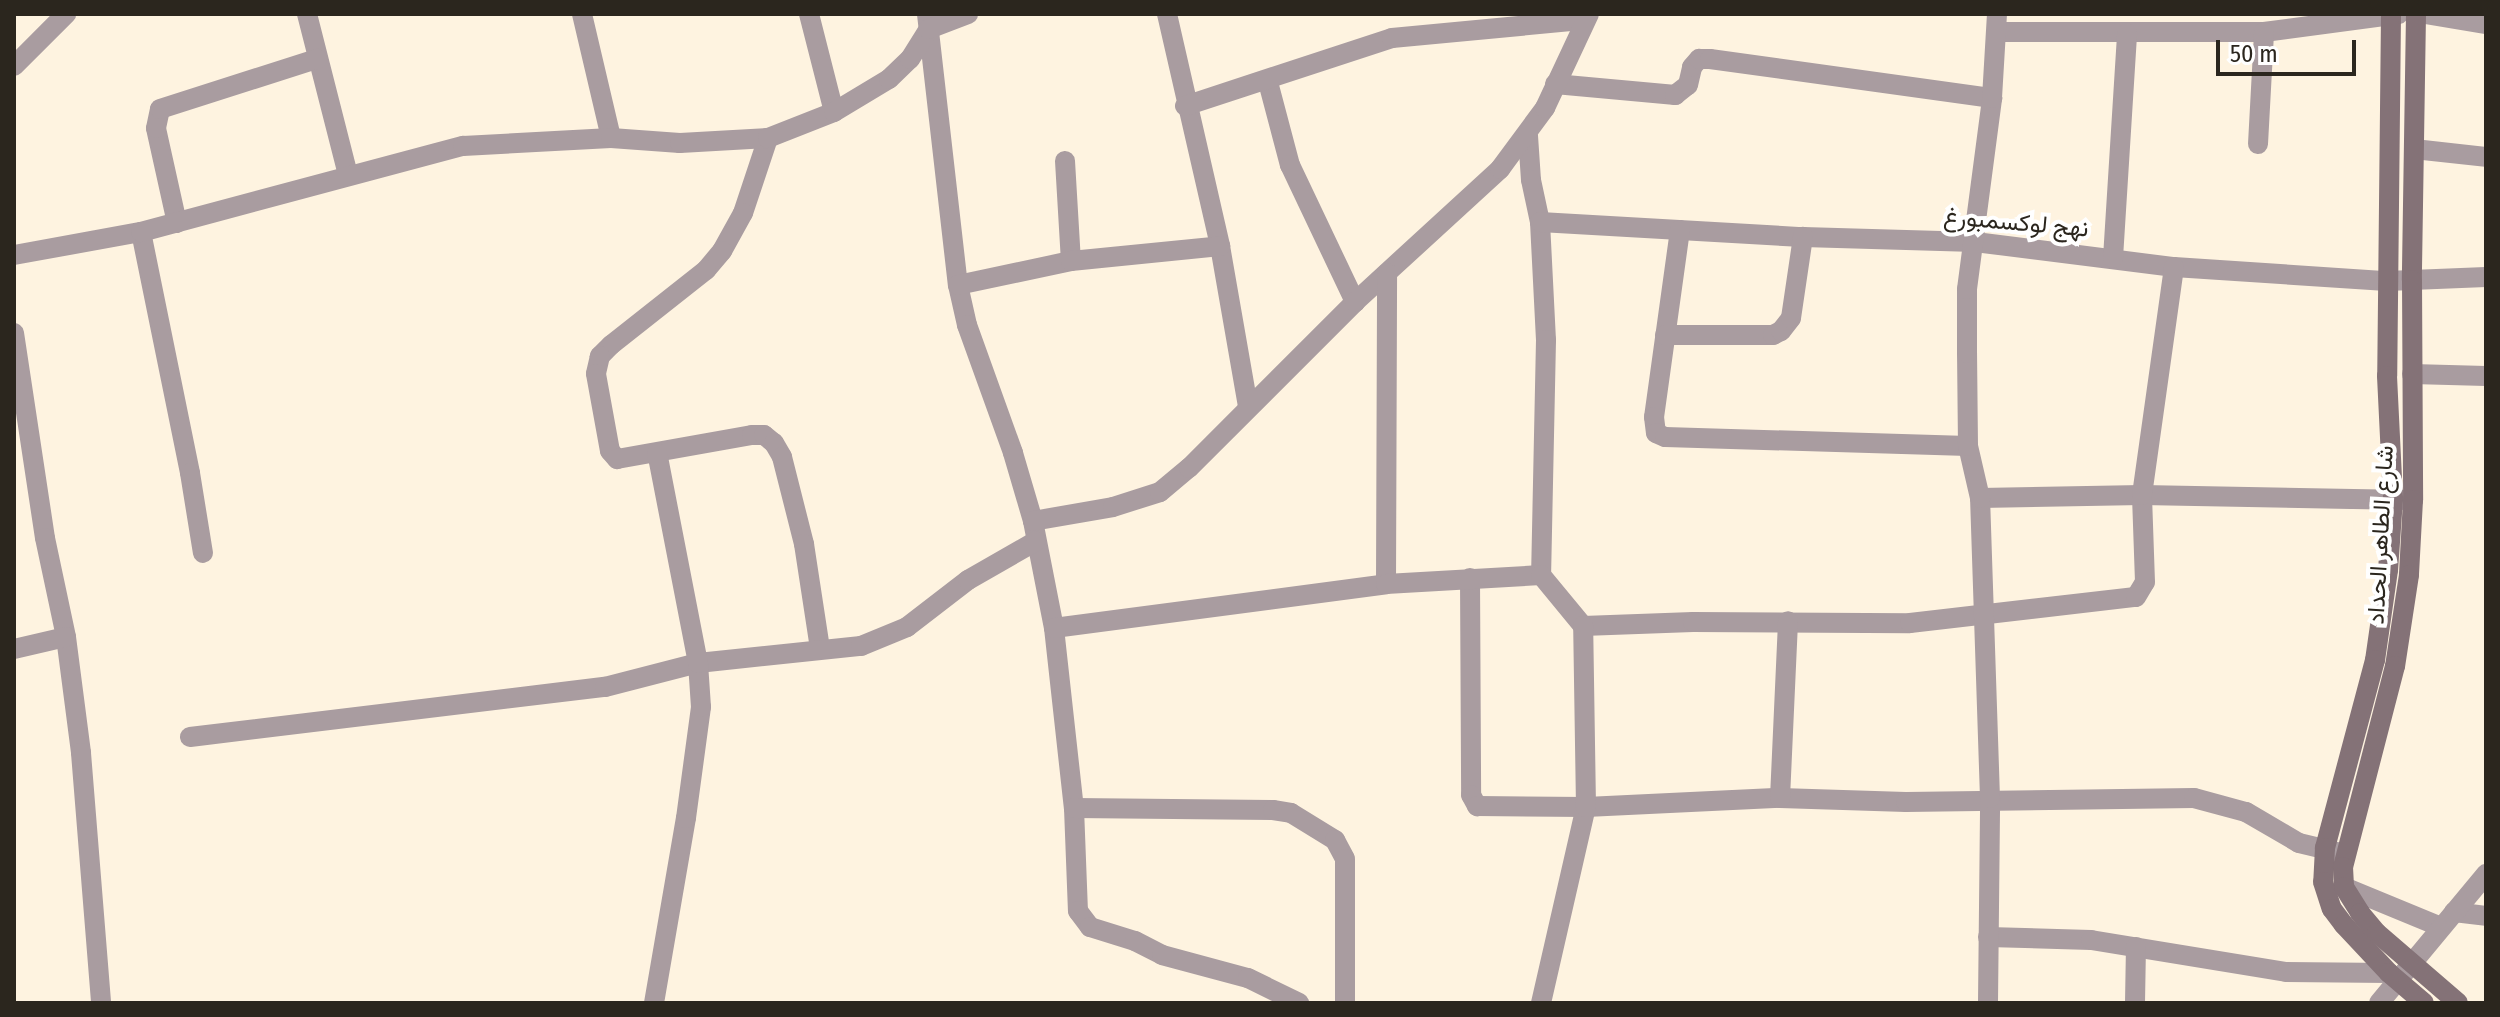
<!DOCTYPE html>
<meta charset="utf-8">
<style>
body{margin:0}
#map{position:relative;width:2500px;height:1017px;overflow:hidden;background:#fef3e0;font-family:"Fira Sans Condensed",Vazirmatn,sans-serif}
div>[style]{position:absolute}
[style*='--x']{left:calc(var(--x)*1px);top:calc(var(--y)*1px);width:calc(var(--w)*1px);rotate:calc(var(--a)*1deg)}
.street>*{height:20px;margin:-10px;padding:0 10px;transform-origin:10px;border-radius:10px;background:#a99ca0}
.secondary>*{height:20px;margin:-10px;padding:0 10px;transform-origin:10px;border-radius:10px;background:#847277}
span{translate:-50% -50%;white-space:nowrap;text-align:center;line-height:1.15;-webkit-text-stroke:8px #fff;paint-order:stroke}
.street-label{font-size:24px;color:#2b261e}
.frame{position:absolute;inset:0;border:16px solid #2b261e;pointer-events:none}
.scale{position:absolute;left:2216px;top:40px;width:140px;height:36px;box-sizing:border-box;border:4px solid #2b261e;border-top:0;padding-left:10px;font-size:24px;line-height:28px;white-space:nowrap;color:#2b261e;-webkit-text-stroke:6px #fff;paint-order:stroke}
</style>
<div id="map">
<div class="street">
<div style="--x:307;--y:14;--w:166;--a:75.7"></div>
<div style="--x:582;--y:14;--w:127;--a:76.8"></div>
<div style="--x:809;--y:14;--w:101;--a:75.7"></div>
<div style="--x:927;--y:14;--w:273;--a:83.5"></div>
<div style="--x:958;--y:285;--w:41;--a:77.3"></div>
<div style="--x:967;--y:325;--w:136;--a:70.2"></div>
<div style="--x:1013;--y:453;--w:71;--a:73.6"></div>
<div style="--x:1033;--y:521;--w:109;--a:78.9"></div>
<div style="--x:1054;--y:628;--w:181;--a:83.7"></div>
<div style="--x:1074;--y:808;--w:103;--a:87.8"></div>
<div style="--x:1078;--y:911;--w:20;--a:53"></div>
<div style="--x:1090;--y:927;--w:47;--a:17.3"></div>
<div style="--x:1135;--y:941;--w:30;--a:27"></div>
<div style="--x:1162;--y:955;--w:89;--a:15"></div>
<div style="--x:1248;--y:978;--w:57;--a:26.1"></div>
<div style="--x:1167;--y:14;--w:238;--a:77.1"></div>
<div style="--x:1220;--y:246;--w:162;--a:80.1"></div>
<div style="--x:2425;--y:14;--w:62;--a:9.3"></div>
<div style="--x:1997;--y:32;--w:267;--a:0"></div>
<div style="--x:2264;--y:32;--w:136;--a:-7.6"></div>
<div style="--x:14;--y:66;--w:74;--a:-45"></div>
<div style="--x:1268;--y:82;--w:86;--a:75.2"></div>
<div style="--x:1290;--y:165;--w:152;--a:64.6"></div>
<div style="--x:1555;--y:84;--w:121;--a:5.2"></div>
<div style="--x:1675;--y:95;--w:16;--a:-38"></div>
<div style="--x:1688;--y:85;--w:18;--a:-77"></div>
<div style="--x:1692;--y:67;--w:11;--a:-49"></div>
<div style="--x:1699;--y:59;--w:11;--a:0"></div>
<div style="--x:1710;--y:59;--w:285;--a:7.9"></div>
<div style="--x:1185;--y:106;--w:218;--a:-18.2"></div>
<div style="--x:1392;--y:38;--w:193;--a:-5.4"></div>
<div style="--x:1528;--y:136;--w:44;--a:86.1"></div>
<div style="--x:1531;--y:180;--w:43;--a:77.9"></div>
<div style="--x:1540;--y:222;--w:118;--a:87.1"></div>
<div style="--x:1546;--y:340;--w:235;--a:91.2"></div>
<div style="--x:768;--y:138;--w:79;--a:108.4"></div>
<div style="--x:743;--y:213;--w:43;--a:118.9"></div>
<div style="--x:722;--y:251;--w:25;--a:130"></div>
<div style="--x:706;--y:270;--w:121;--a:141.7"></div>
<div style="--x:611;--y:345;--w:16;--a:135"></div>
<div style="--x:600;--y:356;--w:18;--a:103"></div>
<div style="--x:596;--y:374;--w:78;--a:79.7"></div>
<div style="--x:610;--y:451;--w:11;--a:49"></div>
<div style="--x:617;--y:459;--w:137;--a:-10.1"></div>
<div style="--x:752;--y:435;--w:12;--a:0"></div>
<div style="--x:764;--y:435;--w:13;--a:39"></div>
<div style="--x:774;--y:443;--w:16;--a:60"></div>
<div style="--x:782;--y:457;--w:90;--a:75.8"></div>
<div style="--x:804;--y:544;--w:105;--a:81.3"></div>
<div style="--x:2258;--y:144;--w:112;--a:-86.9"></div>
<div style="--x:2414;--y:149;--w:72;--a:6.3"></div>
<div style="--x:1065;--y:161;--w:100;--a:86.6"></div>
<div style="--x:1540;--y:222;--w:263;--a:3.3"></div>
<div style="--x:1803;--y:237;--w:172;--a:1.7"></div>
<div style="--x:1975;--y:242;--w:201;--a:7.2"></div>
<div style="--x:2174;--y:267;--w:213;--a:3.8"></div>
<div style="--x:2387;--y:281;--w:99;--a:-2.3"></div>
<div style="--x:177;--y:223;--w:97;--a:-102.5"></div>
<div style="--x:156;--y:128;--w:19;--a:-78"></div>
<div style="--x:160;--y:109;--w:165;--a:-17.7"></div>
<div style="--x:1680;--y:230;--w:189;--a:97.9"></div>
<div style="--x:1654;--y:417;--w:16;--a:83"></div>
<div style="--x:1656;--y:433;--w:10;--a:24"></div>
<div style="--x:1665;--y:437;--w:303;--a:1.7"></div>
<div style="--x:141;--y:232;--w:246;--a:78.5"></div>
<div style="--x:190;--y:473;--w:81;--a:80.8"></div>
<div style="--x:14;--y:255;--w:129;--a:-10.3"></div>
<div style="--x:141;--y:232;--w:333;--a:-15"></div>
<div style="--x:463;--y:146;--w:148;--a:-3.1"></div>
<div style="--x:611;--y:138;--w:69;--a:4.1"></div>
<div style="--x:680;--y:143;--w:88;--a:-3.3"></div>
<div style="--x:768;--y:138;--w:71;--a:-21.5"></div>
<div style="--x:834;--y:112;--w:64;--a:-31"></div>
<div style="--x:889;--y:79;--w:29;--a:-44"></div>
<div style="--x:910;--y:59;--w:36;--a:-58"></div>
<div style="--x:929;--y:29;--w:42;--a:-21"></div>
<div style="--x:2113;--y:258;--w:225;--a:-86.4"></div>
<div style="--x:958;--y:285;--w:116;--a:-12"></div>
<div style="--x:1071;--y:261;--w:150;--a:-5.7"></div>
<div style="--x:14;--y:333;--w:207;--a:81.4"></div>
<div style="--x:45;--y:538;--w:101;--a:78"></div>
<div style="--x:66;--y:637;--w:117;--a:82.6"></div>
<div style="--x:81;--y:753;--w:251;--a:85.4"></div>
<div style="--x:1665;--y:335;--w:108;--a:0"></div>
<div style="--x:1773;--y:335;--w:9;--a:-27"></div>
<div style="--x:1781;--y:331;--w:16;--a:-52"></div>
<div style="--x:1791;--y:318;--w:82;--a:-81.6"></div>
<div style="--x:2412;--y:374;--w:74;--a:1.5"></div>
<div style="--x:1980;--y:498;--w:162;--a:-1.1"></div>
<div style="--x:2142;--y:495;--w:266;--a:1.1"></div>
<div style="--x:1033;--y:521;--w:81;--a:-9.9"></div>
<div style="--x:1113;--y:507;--w:49;--a:-17.7"></div>
<div style="--x:1160;--y:492;--w:38;--a:-40"></div>
<div style="--x:1189;--y:468;--w:235;--a:-45"></div>
<div style="--x:1355;--y:302;--w:197;--a:-42.5"></div>
<div style="--x:1500;--y:169;--w:76;--a:-53.6"></div>
<div style="--x:1545;--y:108;--w:104;--a:-64.9"></div>
<div style="--x:1470;--y:578;--w:217;--a:89.7"></div>
<div style="--x:1471;--y:795;--w:13;--a:61"></div>
<div style="--x:1477;--y:806;--w:109;--a:0.5"></div>
<div style="--x:1586;--y:807;--w:194;--a:-2.7"></div>
<div style="--x:1780;--y:798;--w:126;--a:1.8"></div>
<div style="--x:1906;--y:802;--w:288;--a:-0.8"></div>
<div style="--x:2194;--y:798;--w:54;--a:15.1"></div>
<div style="--x:2246;--y:812;--w:61;--a:30.3"></div>
<div style="--x:2299;--y:843;--w:43;--a:13.4"></div>
<div style="--x:1386;--y:584;--w:311;--a:-89.8"></div>
<div style="--x:1054;--y:628;--w:335;--a:-7.5"></div>
<div style="--x:1386;--y:584;--w:155;--a:-3.3"></div>
<div style="--x:1541;--y:575;--w:66;--a:50.5"></div>
<div style="--x:1583;--y:626;--w:110;--a:-2.1"></div>
<div style="--x:1693;--y:622;--w:217;--a:0.3"></div>
<div style="--x:1910;--y:623;--w:227;--a:-6.6"></div>
<div style="--x:2136;--y:597;--w:17;--a:-59"></div>
<div style="--x:2145;--y:582;--w:87;--a:-92"></div>
<div style="--x:2142;--y:495;--w:230;--a:-82"></div>
<div style="--x:14;--y:649;--w:53;--a:-13"></div>
<div style="--x:190;--y:737;--w:418;--a:-6.9"></div>
<div style="--x:605;--y:687;--w:96;--a:-14.5"></div>
<div style="--x:698;--y:663;--w:164;--a:-6"></div>
<div style="--x:861;--y:646;--w:50;--a:-22.4"></div>
<div style="--x:907;--y:627;--w:77;--a:-37.6"></div>
<div style="--x:968;--y:580;--w:78;--a:-29.8"></div>
<div style="--x:1780;--y:798;--w:177;--a:-87.4"></div>
<div style="--x:1074;--y:808;--w:199;--a:0.6"></div>
<div style="--x:1273;--y:810;--w:18;--a:9"></div>
<div style="--x:1291;--y:813;--w:52;--a:31.5"></div>
<div style="--x:1335;--y:840;--w:21;--a:62"></div>
<div style="--x:1345;--y:859;--w:144;--a:90"></div>
<div style="--x:2344;--y:887;--w:105;--a:22.4"></div>
<div style="--x:2454;--y:912;--w:32;--a:7"></div>
<div style="--x:1988;--y:937;--w:103;--a:1.7"></div>
<div style="--x:2091;--y:940;--w:198;--a:9.3"></div>
<div style="--x:2286;--y:972;--w:103;--a:0.6"></div>
<div style="--x:654;--y:1003;--w:188;--a:-80.2"></div>
<div style="--x:686;--y:818;--w:112;--a:-82.3"></div>
<div style="--x:701;--y:707;--w:44;--a:-93.9"></div>
<div style="--x:698;--y:663;--w:214;--a:-101"></div>
<div style="--x:1541;--y:1003;--w:201;--a:-77.1"></div>
<div style="--x:1586;--y:807;--w:181;--a:-90.9"></div>
<div style="--x:1988;--y:1003;--w:205;--a:-89.4"></div>
<div style="--x:1990;--y:798;--w:300;--a:-91.9"></div>
<div style="--x:1980;--y:498;--w:53;--a:-103"></div>
<div style="--x:1968;--y:446;--w:93;--a:-90.6"></div>
<div style="--x:1967;--y:353;--w:64;--a:-90"></div>
<div style="--x:1967;--y:289;--w:193;--a:-82.5"></div>
<div style="--x:1992;--y:98;--w:84;--a:-86.6"></div>
<div style="--x:2135;--y:1003;--w:56;--a:-89"></div>
<div style="--x:2379;--y:1003;--w:168;--a:-50.3"></div>
</div>
<div class="secondary">
<div style="--x:2391;--y:14;--w:362;--a:90.6"></div>
<div style="--x:2387;--y:376;--w:123;--a:87.2"></div>
<div style="--x:2393;--y:499;--w:71;--a:94"></div>
<div style="--x:2388;--y:570;--w:91;--a:98.2"></div>
<div style="--x:2375;--y:660;--w:195;--a:104.9"></div>
<div style="--x:2325;--y:848;--w:34;--a:93"></div>
<div style="--x:2323;--y:882;--w:28;--a:72"></div>
<div style="--x:2332;--y:909;--w:20;--a:53"></div>
<div style="--x:2344;--y:925;--w:66;--a:46.8"></div>
<div style="--x:2389;--y:973;--w:46;--a:40.6"></div>
<div style="--x:2416;--y:14;--w:266;--a:90.9"></div>
<div style="--x:2412;--y:280;--w:220;--a:89.7"></div>
<div style="--x:2413;--y:500;--w:75;--a:93.1"></div>
<div style="--x:2409;--y:575;--w:92;--a:98.7"></div>
<div style="--x:2395;--y:666;--w:208;--a:104.5"></div>
<div style="--x:2343;--y:867;--w:20;--a:87"></div>
<div style="--x:2344;--y:887;--w:31;--a:58"></div>
<div style="--x:2360;--y:913;--w:26;--a:50"></div>
<div style="--x:2377;--y:933;--w:107;--a:40.8"></div>
</div>
<div class="street-label">
<span style="left:2016px;top:223px;rotate:5deg">نهج لوكسمبورغ</span>
<span style="left:2381px;top:535px;rotate:-87deg">شارع الطاهر الحداد</span>
</div>
<div class="frame"></div>
<div class="scale">50 m</div>
</div>
